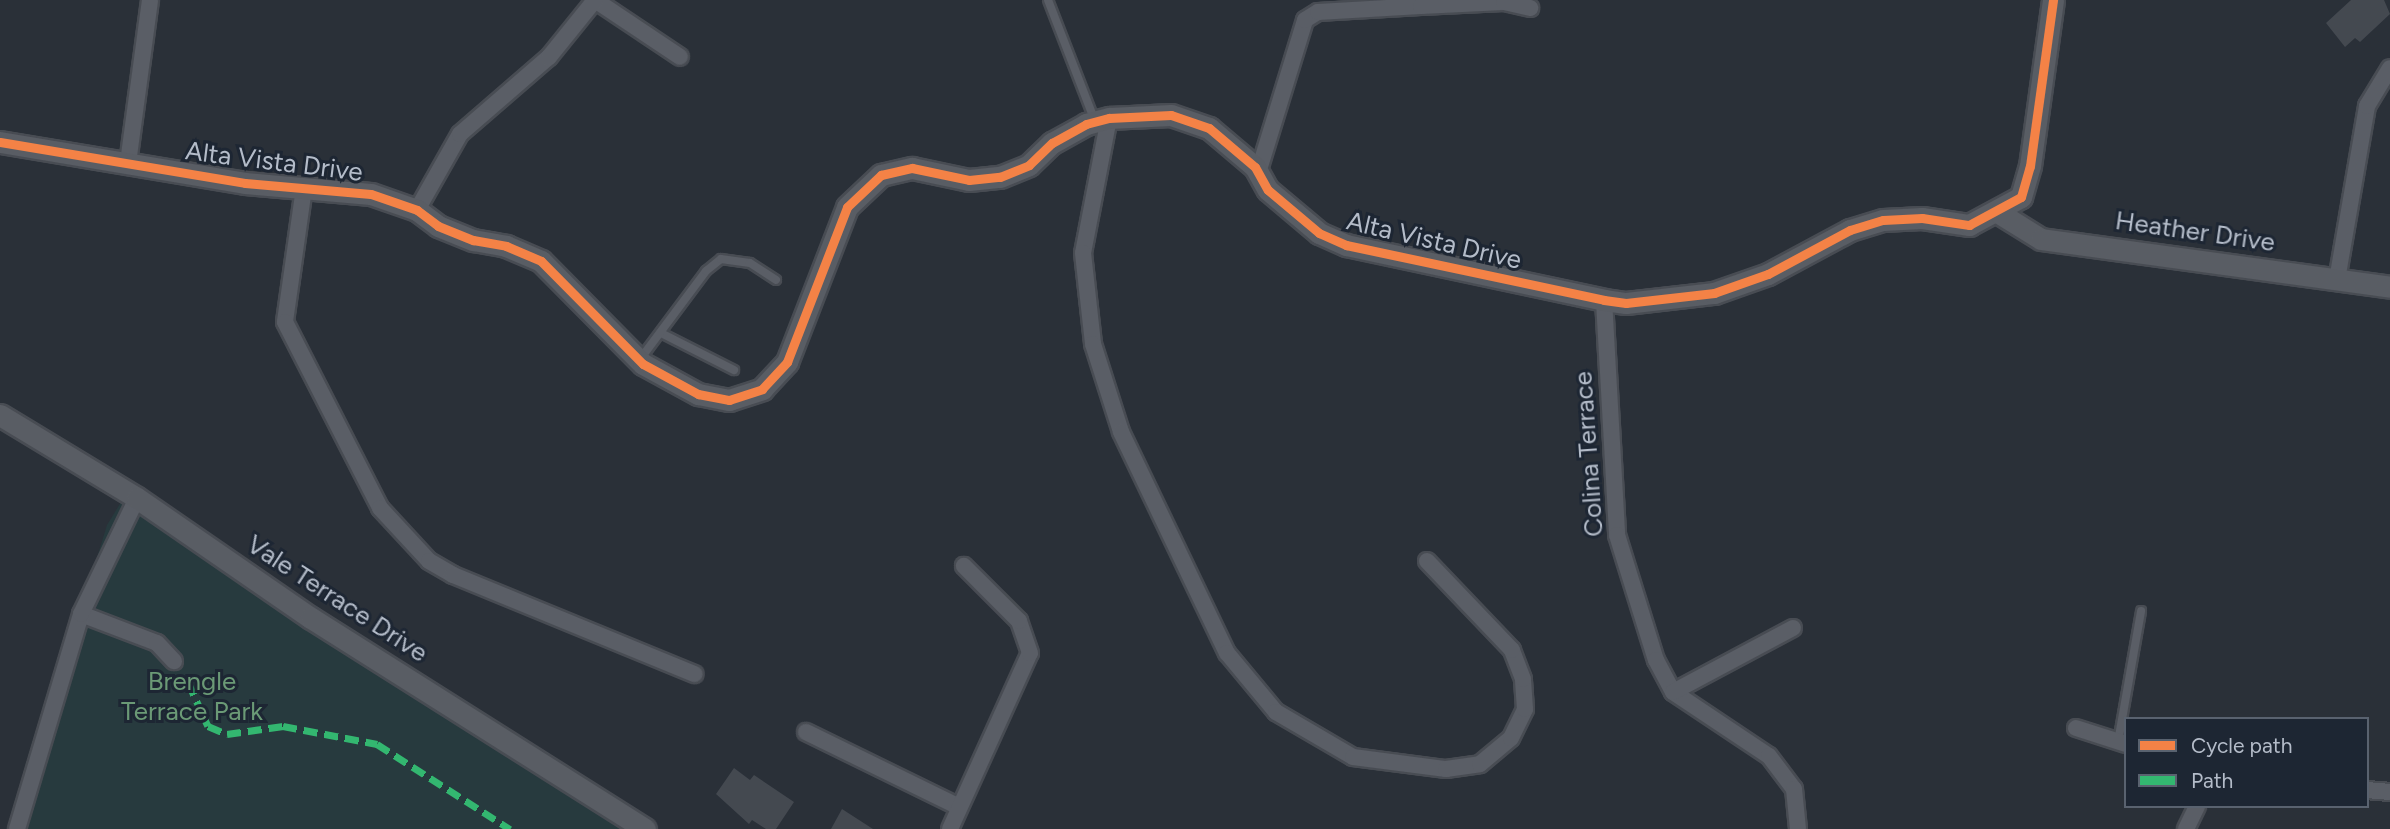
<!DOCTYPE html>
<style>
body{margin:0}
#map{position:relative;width:2390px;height:829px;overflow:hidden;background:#2a3038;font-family:Figtree,sans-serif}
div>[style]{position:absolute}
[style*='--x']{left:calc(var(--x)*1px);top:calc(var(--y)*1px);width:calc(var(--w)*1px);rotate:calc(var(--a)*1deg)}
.green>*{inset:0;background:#273a3e}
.building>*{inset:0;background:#444950}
.roads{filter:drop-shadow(2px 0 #484c53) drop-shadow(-2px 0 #484c53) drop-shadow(0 2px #484c53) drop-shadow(0 -2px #484c53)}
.lane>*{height:8px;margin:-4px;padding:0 4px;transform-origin:4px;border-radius:4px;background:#5a5e66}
.street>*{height:16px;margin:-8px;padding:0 8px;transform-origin:8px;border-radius:8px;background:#5a5e66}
.secondary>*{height:21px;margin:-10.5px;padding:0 10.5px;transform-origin:10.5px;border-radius:10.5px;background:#595d64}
.quiet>*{height:7px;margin-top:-3.5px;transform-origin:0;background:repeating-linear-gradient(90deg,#33b770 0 14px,transparent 0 21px)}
.cycleway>*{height:9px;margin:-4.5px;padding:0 4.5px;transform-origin:4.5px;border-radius:4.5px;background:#f48246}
span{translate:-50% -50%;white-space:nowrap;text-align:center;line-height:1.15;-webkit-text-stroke:6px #1d2633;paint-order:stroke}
.street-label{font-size:26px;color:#b4bcc9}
.park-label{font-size:26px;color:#6b9a76}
.legend{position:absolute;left:2124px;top:717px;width:245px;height:91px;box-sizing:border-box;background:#1d2633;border:2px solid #59626f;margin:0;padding:9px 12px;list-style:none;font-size:21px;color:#b4bcc9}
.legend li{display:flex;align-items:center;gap:14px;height:35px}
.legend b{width:35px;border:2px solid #59626f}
</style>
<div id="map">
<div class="green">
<div style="clip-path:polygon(126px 494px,642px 829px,14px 829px,107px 525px)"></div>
</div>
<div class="building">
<div style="clip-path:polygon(2351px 0,2384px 0,2390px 14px,2360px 42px,2355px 38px,2345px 47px,2326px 23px)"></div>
<div style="clip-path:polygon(734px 768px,750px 780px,754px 775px,794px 802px,776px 829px,766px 829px,752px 820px,749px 824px,716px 794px)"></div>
<div style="clip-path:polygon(842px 809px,873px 829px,831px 829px)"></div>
</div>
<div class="roads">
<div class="lane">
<div style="--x:1048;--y:0;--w:130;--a:68.8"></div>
<div style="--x:661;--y:333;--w:82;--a:26.9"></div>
<div style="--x:641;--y:358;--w:109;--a:-53.2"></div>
<div style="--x:706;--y:271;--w:19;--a:-39"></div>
<div style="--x:721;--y:259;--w:29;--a:8"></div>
<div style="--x:750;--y:263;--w:31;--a:33"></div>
<div style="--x:2118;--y:742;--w:133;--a:-80"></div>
</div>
<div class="street">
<div style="--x:595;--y:0;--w:102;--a:33.8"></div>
<div style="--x:1109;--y:118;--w:137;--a:100.9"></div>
<div style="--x:1083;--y:253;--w:92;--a:83.7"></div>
<div style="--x:1093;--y:344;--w:92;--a:72.3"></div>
<div style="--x:1121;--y:432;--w:245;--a:64.4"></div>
<div style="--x:1227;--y:653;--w:77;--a:50.3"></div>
<div style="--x:1276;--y:712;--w:89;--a:30.3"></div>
<div style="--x:1353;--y:757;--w:94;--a:7.4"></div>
<div style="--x:1446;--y:769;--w:34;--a:-8"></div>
<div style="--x:1480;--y:764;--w:40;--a:-40"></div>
<div style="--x:1511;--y:738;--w:32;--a:-64"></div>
<div style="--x:1525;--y:709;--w:30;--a:-94"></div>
<div style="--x:1523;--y:679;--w:31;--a:-111"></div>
<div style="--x:1512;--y:650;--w:123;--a:-133.7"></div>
<div style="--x:128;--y:163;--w:164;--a:-82.3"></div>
<div style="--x:1258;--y:173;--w:160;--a:-72.9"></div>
<div style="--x:1305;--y:20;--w:15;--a:-32"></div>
<div style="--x:1318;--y:12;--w:103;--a:-3.3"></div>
<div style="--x:1421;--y:6;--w:83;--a:-2.8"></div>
<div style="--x:1504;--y:2;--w:27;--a:13"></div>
<div style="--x:304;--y:188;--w:135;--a:98.1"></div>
<div style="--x:285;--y:322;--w:209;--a:62.9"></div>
<div style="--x:380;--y:508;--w:72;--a:47.2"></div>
<div style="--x:429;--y:561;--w:28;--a:30"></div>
<div style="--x:453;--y:575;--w:261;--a:22.3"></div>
<div style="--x:417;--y:210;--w:87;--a:-60.5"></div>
<div style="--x:460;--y:134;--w:118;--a:-40.9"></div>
<div style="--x:549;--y:57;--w:73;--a:-51.1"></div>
<div style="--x:2337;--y:280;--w:177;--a:-80.2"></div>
<div style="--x:2367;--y:106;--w:44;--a:-58.8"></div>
<div style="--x:1604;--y:300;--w:235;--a:86.8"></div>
<div style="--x:1617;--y:535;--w:131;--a:72.7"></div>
<div style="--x:1656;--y:660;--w:36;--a:62"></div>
<div style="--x:1673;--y:692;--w:115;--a:33.7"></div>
<div style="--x:1769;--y:756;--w:41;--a:52.9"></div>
<div style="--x:1794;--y:789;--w:40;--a:84.3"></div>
<div style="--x:81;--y:614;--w:81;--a:20.9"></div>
<div style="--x:157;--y:643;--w:25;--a:47"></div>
<div style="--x:1673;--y:692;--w:136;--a:-28.1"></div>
<div style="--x:2076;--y:728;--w:52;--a:17.7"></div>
<div style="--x:806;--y:732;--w:170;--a:26.1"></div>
<div style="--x:2367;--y:790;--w:23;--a:5"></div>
<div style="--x:17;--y:829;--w:224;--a:-73.4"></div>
<div style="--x:81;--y:614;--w:129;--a:-64.2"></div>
<div style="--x:950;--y:829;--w:193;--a:-65.6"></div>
<div style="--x:1030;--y:653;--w:34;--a:-109"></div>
<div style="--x:1019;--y:621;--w:78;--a:-135"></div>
<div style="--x:2186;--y:829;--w:25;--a:-64"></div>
</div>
<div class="secondary">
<div style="--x:0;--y:142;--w:248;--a:9.5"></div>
<div style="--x:245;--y:183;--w:126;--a:5"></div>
<div style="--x:371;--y:194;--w:49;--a:19.2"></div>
<div style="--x:417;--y:210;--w:26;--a:37"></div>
<div style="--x:438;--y:226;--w:38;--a:22"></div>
<div style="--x:473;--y:240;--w:34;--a:10"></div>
<div style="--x:506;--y:246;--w:38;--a:23"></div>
<div style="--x:541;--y:261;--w:145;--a:45.3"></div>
<div style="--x:643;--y:364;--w:63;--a:28.6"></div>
<div style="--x:698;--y:394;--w:32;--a:11"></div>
<div style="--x:729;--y:400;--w:35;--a:-18"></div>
<div style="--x:762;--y:389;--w:37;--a:-47"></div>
<div style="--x:787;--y:362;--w:166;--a:-68.8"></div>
<div style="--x:847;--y:207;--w:47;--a:-43.3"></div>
<div style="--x:881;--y:175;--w:32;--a:-13"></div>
<div style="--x:912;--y:168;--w:58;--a:11.9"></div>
<div style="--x:969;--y:180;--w:31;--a:-6"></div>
<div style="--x:1000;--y:177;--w:31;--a:-22"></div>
<div style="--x:1029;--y:165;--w:32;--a:-44"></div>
<div style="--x:1052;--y:143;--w:39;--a:-29"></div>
<div style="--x:1086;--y:124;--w:24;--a:-15"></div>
<div style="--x:1109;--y:118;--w:62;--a:-2.8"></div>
<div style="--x:1171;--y:115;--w:40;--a:18.9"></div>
<div style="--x:1209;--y:128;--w:60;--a:40.3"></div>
<div style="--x:1255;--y:167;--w:26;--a:61"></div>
<div style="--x:1268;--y:190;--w:67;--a:40.1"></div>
<div style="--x:1319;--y:233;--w:30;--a:24"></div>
<div style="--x:1346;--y:245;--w:264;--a:12"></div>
<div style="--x:1604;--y:300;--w:22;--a:8"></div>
<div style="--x:1626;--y:303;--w:89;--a:-6.5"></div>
<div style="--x:1714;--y:293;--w:57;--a:-19.4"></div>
<div style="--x:1768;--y:274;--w:93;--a:-28.2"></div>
<div style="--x:1850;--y:230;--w:34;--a:-17"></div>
<div style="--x:1883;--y:220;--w:39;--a:-3"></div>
<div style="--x:1922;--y:218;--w:48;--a:8.5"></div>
<div style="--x:1969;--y:225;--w:59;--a:-28.3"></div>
<div style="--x:2021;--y:197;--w:32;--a:-74"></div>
<div style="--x:2030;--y:166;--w:168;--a:-82.1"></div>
<div style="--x:1999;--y:213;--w:49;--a:31.8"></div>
<div style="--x:2041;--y:239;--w:352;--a:7.8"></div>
<div style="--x:0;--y:415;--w:160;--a:31.2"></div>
<div style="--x:137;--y:498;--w:211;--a:34.6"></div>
<div style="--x:311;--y:618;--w:395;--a:32.3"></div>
</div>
</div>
<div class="quiet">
<div style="--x:188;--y:682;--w:48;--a:65.6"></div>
<div style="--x:208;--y:726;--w:21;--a:23"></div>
<div style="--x:227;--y:734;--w:57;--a:-8.1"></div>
<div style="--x:283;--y:726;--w:96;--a:10.8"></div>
<div style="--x:377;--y:744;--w:158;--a:32.6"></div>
</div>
<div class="cycleway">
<div style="--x:0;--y:142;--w:248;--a:9.5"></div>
<div style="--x:245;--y:183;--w:126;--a:5"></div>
<div style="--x:371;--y:194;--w:49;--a:19.2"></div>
<div style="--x:417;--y:210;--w:26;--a:37"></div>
<div style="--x:438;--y:226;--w:38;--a:22"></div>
<div style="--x:473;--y:240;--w:34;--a:10"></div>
<div style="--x:506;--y:246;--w:38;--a:23"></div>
<div style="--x:541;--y:261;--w:145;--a:45.3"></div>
<div style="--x:643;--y:364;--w:63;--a:28.6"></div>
<div style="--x:698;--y:394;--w:32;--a:11"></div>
<div style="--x:729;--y:400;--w:35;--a:-18"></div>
<div style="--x:762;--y:389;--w:37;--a:-47"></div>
<div style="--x:787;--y:362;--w:166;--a:-68.8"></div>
<div style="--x:847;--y:207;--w:47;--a:-43.3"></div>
<div style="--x:881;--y:175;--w:32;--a:-13"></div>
<div style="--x:912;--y:168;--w:58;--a:11.9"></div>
<div style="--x:969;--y:180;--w:31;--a:-6"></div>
<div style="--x:1000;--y:177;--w:31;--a:-22"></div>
<div style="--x:1029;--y:165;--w:32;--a:-44"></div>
<div style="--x:1052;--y:143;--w:39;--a:-29"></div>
<div style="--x:1086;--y:124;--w:24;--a:-15"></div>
<div style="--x:1109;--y:118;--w:62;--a:-2.8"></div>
<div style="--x:1171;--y:115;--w:40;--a:18.9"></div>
<div style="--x:1209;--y:128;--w:60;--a:40.3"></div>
<div style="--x:1255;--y:167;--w:26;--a:61"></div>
<div style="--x:1268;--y:190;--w:67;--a:40.1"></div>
<div style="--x:1319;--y:233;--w:30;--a:24"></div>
<div style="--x:1346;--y:245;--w:264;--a:12"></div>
<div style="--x:1604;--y:300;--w:22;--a:8"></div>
<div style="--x:1626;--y:303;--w:89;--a:-6.5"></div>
<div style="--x:1714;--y:293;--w:57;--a:-19.4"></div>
<div style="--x:1768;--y:274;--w:93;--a:-28.2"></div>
<div style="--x:1850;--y:230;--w:34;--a:-17"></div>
<div style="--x:1883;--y:220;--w:39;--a:-3"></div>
<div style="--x:1922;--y:218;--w:48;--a:8.5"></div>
<div style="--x:1969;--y:225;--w:59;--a:-28.3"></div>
<div style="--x:2021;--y:197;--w:32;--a:-74"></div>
<div style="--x:2030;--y:166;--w:168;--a:-82.1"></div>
</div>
<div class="street-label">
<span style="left:274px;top:162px;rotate:7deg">Alta Vista Drive</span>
<span style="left:2195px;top:232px;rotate:8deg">Heather Drive</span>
<span style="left:1434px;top:241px;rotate:13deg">Alta Vista Drive</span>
<span style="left:1589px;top:454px;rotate:-94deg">Colina Terrace</span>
<span style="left:337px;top:599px;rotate:33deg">Vale Terrace Drive</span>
</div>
<div class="park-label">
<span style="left:192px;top:697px">Brengle<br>Terrace Park</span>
</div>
<ul class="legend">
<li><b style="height:9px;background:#f48246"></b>Cycle path</li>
<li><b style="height:9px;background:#33b770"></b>Path</li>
</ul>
</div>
